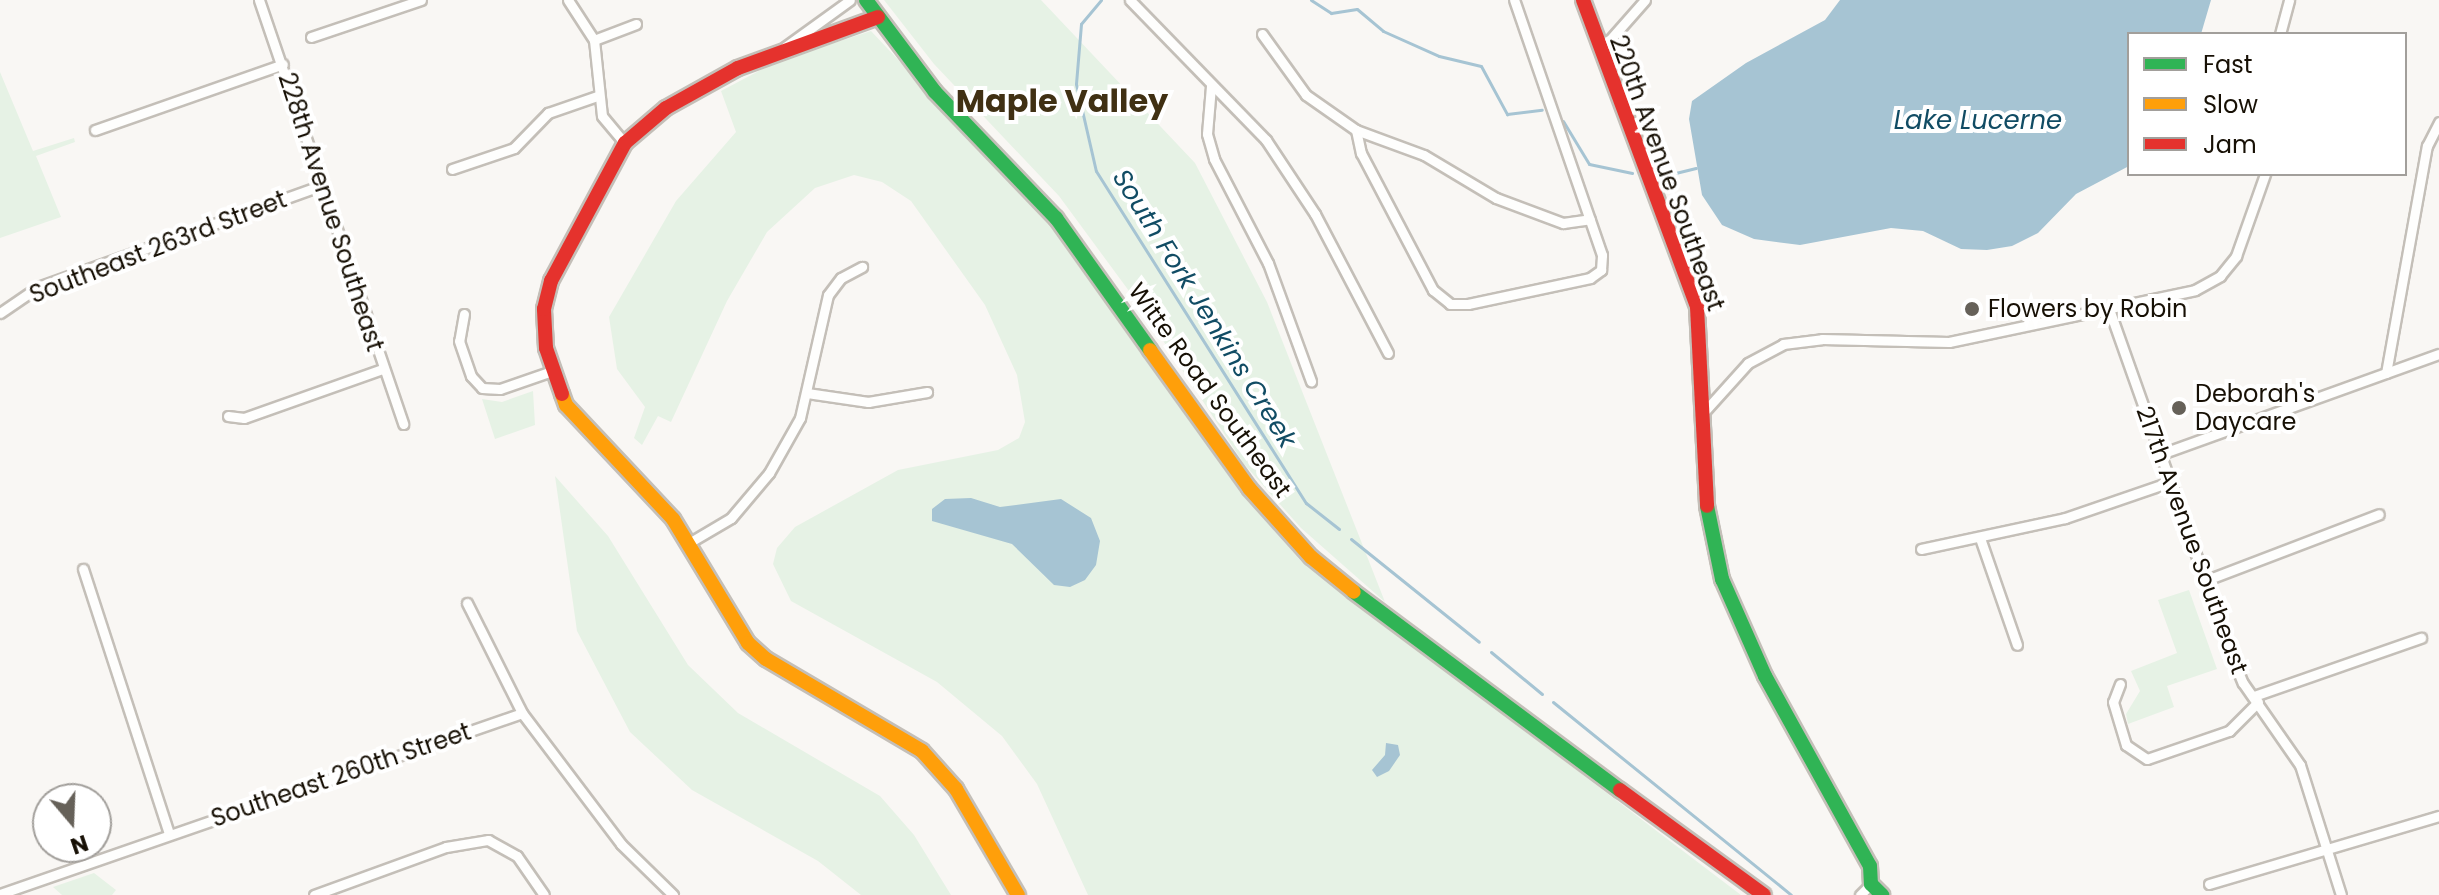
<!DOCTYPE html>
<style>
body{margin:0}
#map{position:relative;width:2439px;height:895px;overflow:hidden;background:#f9f7f4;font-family:Poppins,sans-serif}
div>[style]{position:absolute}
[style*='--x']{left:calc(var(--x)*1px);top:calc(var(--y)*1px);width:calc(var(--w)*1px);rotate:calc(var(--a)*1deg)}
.green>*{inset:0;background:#e6f2e5}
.water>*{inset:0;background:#a6c4d3}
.stream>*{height:3px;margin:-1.5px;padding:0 1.5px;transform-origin:1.5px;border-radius:1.5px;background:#a6c4d3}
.roads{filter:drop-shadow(2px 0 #c4bfb8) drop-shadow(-2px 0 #c4bfb8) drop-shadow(0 2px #c4bfb8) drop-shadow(0 -2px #c4bfb8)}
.street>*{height:9px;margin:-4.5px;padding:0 4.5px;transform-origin:4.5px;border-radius:4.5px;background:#fefefd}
.fast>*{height:14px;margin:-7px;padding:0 7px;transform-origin:7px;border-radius:7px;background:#30b455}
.slow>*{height:14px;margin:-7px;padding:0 7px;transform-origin:7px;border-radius:7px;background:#ff9f0a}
.jam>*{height:14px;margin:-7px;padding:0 7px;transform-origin:7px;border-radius:7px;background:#e5322d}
.dots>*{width:22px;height:22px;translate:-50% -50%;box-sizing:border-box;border:4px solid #fff;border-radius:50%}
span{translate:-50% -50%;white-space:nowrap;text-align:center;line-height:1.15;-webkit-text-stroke:8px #fff;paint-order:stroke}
.street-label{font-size:24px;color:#171005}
.poi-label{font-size:24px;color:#171005}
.left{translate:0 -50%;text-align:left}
.water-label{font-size:26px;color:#114c64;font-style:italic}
.district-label{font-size:32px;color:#403013;font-weight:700}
.legend{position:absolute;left:2127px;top:32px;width:280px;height:144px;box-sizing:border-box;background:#fff;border:2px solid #a29f9b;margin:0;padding:10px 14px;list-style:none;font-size:24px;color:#171005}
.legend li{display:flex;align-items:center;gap:16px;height:40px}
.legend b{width:40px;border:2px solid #a29f9b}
.north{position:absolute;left:32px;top:783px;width:80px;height:80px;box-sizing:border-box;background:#fff;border:2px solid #a29f9b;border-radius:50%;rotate:161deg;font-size:22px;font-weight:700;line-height:32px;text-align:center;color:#171005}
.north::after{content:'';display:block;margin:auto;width:28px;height:36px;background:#666159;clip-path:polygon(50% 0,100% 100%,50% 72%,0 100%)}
</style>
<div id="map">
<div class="green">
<div style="clip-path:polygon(884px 0,1041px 0,1195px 163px,1267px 302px,1385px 602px,1301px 528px,1244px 464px,1143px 310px,1059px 196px,934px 64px)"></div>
<div style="clip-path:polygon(871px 31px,1052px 223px,1257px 511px,1300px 560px,1741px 895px,1088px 895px,1037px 784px,1002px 736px,937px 682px,791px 601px,773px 564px,777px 548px,795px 527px,898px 470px,998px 450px,1019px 438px,1025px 422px,1017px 375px,985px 305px,911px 201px,882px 182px,854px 175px,815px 188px,767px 232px,727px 301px,671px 422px,658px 416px,642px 445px,634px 438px,645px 407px,617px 369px,609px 317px,676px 201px,736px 132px,721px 91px,778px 61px)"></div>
<div style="clip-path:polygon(0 72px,33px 151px,74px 138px,75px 142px,36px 156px,61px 217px,0 238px)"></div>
<div style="clip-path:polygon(533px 391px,535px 425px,495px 439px,482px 399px,502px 402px)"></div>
<div style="clip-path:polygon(555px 476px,608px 536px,688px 665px,738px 713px,880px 796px,914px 835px,951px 895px,861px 895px,818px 861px,692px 790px,630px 732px,577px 631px)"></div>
<div style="clip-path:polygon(2189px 590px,2217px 669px,2167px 686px,2174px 707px,2128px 724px,2126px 714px,2140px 691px,2131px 671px,2177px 653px,2158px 600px)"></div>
<div style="clip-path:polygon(94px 873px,116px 890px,112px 895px,62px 895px,53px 887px)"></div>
</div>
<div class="water">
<div style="clip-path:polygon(1840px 0,2211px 0,2201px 34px,2129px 34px,2129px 166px,2076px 194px,2038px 233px,2012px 246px,1987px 250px,1961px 249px,1923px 231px,1891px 228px,1800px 245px,1754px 239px,1722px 225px,1702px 195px,1689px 119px,1692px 101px,1746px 63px,1825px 20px)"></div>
<div style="clip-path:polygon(971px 498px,1000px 507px,1061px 499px,1091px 518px,1100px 541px,1096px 565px,1085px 580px,1070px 587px,1054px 585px,1012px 544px,932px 521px,932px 509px,945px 499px)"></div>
<div style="clip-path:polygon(1386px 743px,1398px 745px,1400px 755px,1389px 771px,1377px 777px,1372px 770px,1385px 755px)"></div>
</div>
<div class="stream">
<div style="--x:1101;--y:0;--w:31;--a:130"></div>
<div style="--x:1081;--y:24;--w:60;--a:94.8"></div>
<div style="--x:1076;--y:84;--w:89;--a:77.1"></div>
<div style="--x:1096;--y:171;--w:393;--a:57.7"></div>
<div style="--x:1306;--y:503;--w:42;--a:38.2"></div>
<div style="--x:1311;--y:0;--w:24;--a:33"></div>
<div style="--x:1331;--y:13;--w:26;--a:-9"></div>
<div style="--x:1357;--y:9;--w:34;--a:40"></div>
<div style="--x:1383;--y:31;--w:61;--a:24.1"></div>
<div style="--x:1439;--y:56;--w:43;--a:13.4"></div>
<div style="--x:1481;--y:66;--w:55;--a:61.6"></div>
<div style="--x:1507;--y:114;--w:35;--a:-7"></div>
<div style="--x:1563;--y:121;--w:50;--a:58.8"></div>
<div style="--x:1589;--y:164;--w:44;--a:11.8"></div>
<div style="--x:1655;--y:178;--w:42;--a:-13.7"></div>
<div style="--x:1351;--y:539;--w:164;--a:38.8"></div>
<div style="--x:1491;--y:652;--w:66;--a:39.5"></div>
<div style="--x:1553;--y:702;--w:306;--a:39"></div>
</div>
<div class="roads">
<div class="street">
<div style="--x:259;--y:0;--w:448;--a:71.2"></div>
<div style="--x:568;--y:0;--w:48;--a:57"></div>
<div style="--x:594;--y:40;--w:76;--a:84"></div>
<div style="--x:602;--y:116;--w:35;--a:50"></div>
<div style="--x:1130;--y:0;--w:195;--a:45.8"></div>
<div style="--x:1266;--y:140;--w:89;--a:56.5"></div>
<div style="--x:1315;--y:214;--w:157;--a:62.3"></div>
<div style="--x:1262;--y:34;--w:75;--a:54.2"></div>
<div style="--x:1306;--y:95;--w:61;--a:35"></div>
<div style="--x:1356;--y:130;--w:24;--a:78"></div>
<div style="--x:1361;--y:153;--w:155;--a:62.3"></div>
<div style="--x:1433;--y:290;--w:22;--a:39"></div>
<div style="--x:1450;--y:304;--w:18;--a:0"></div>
<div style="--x:1468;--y:304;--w:125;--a:-12"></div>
<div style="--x:1590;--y:278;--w:14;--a:-36"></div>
<div style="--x:1601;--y:270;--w:15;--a:-86"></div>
<div style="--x:1602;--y:255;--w:270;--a:-109"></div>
<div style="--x:2280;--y:34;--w:35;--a:-75"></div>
<div style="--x:311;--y:37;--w:116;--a:-18.6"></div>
<div style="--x:594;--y:40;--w:45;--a:-20.9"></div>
<div style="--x:785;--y:47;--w:80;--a:-35.9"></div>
<div style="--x:1600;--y:51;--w:68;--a:-48.6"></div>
<div style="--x:1211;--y:86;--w:48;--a:94.8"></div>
<div style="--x:1207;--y:134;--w:26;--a:74"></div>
<div style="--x:1214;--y:159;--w:117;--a:62.6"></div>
<div style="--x:1268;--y:263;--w:126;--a:70"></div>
<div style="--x:95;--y:130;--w:199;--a:-19.3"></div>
<div style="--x:1356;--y:130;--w:72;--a:20.2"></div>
<div style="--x:1424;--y:155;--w:84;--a:30.8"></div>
<div style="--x:1496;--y:198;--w:72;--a:20.5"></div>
<div style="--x:1563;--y:223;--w:27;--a:-8"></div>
<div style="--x:452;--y:169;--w:65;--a:-18.7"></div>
<div style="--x:514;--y:148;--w:49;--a:-45.8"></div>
<div style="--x:548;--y:113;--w:52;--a:-19.1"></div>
<div style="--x:2109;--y:309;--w:366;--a:70.5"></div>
<div style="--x:2231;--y:654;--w:31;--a:68"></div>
<div style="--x:2243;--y:683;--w:100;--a:55.2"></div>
<div style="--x:2300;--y:765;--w:136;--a:72.5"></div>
<div style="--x:0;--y:313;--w:46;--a:-34.4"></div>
<div style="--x:38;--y:287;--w:300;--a:-19.7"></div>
<div style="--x:464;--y:314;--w:27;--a:100"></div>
<div style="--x:459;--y:341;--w:37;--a:71"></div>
<div style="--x:471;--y:376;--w:16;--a:47"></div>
<div style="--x:482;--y:388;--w:18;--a:3"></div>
<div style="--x:500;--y:389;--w:55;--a:-19.1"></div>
<div style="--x:2386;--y:373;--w:231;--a:-79.8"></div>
<div style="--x:2427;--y:146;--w:27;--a:-63"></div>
<div style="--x:807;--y:393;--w:62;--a:8.4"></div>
<div style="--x:868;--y:402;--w:60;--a:-9.6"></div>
<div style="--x:1703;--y:413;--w:67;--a:-48"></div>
<div style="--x:1748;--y:363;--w:40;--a:-28"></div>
<div style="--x:1783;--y:344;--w:39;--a:-7"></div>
<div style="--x:1822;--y:339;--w:127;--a:1.4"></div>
<div style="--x:1949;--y:342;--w:251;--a:-11.9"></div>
<div style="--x:2195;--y:290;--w:29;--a:-29"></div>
<div style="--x:2220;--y:276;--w:26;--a:-51"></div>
<div style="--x:2236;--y:256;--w:87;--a:-70.5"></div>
<div style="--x:228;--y:416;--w:16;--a:7"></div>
<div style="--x:244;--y:418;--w:146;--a:-19.5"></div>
<div style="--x:2161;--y:454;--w:295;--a:-19.8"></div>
<div style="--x:1980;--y:538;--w:113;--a:70.9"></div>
<div style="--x:687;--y:544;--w:51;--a:-30.6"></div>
<div style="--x:731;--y:518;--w:59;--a:-49.8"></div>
<div style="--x:769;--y:473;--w:63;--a:-60.6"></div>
<div style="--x:800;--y:418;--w:126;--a:-77.2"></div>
<div style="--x:828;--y:295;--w:21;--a:-53"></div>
<div style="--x:841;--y:278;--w:24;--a:-28"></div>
<div style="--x:1921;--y:549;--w:147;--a:-12.1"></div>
<div style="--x:2065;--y:518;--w:111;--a:-18.9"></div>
<div style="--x:83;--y:569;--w:278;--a:72"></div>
<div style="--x:2204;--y:581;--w:187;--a:-20.9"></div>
<div style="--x:467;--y:603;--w:123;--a:63.4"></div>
<div style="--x:522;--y:713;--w:164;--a:52.9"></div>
<div style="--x:621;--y:844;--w:73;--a:44.4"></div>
<div style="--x:2120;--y:684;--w:19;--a:111"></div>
<div style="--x:2113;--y:702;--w:45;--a:73.2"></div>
<div style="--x:2126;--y:745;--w:25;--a:34"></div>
<div style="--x:2147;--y:759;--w:87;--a:-18.9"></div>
<div style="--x:2229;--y:731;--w:41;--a:-45"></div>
<div style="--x:2254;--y:696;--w:177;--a:-19.2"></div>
<div style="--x:2209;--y:884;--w:240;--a:-16.5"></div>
<div style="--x:0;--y:894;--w:552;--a:-19.12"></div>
<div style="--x:314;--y:895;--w:140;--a:-20"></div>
<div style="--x:446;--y:847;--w:43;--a:-9.5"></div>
<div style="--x:488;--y:840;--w:33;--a:29"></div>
<div style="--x:517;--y:856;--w:47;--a:55.3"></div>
<div style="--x:1860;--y:895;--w:16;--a:-45"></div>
</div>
<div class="fast">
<div style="--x:866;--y:0;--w:115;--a:53.1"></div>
<div style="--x:935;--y:92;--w:175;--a:46.2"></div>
<div style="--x:1056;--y:218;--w:162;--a:54.5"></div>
<div style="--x:1707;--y:506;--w:75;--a:78.4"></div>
<div style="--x:1722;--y:579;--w:106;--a:66.1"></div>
<div style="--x:1765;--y:676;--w:217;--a:61.1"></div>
<div style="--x:1870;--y:866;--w:18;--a:87"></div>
<div style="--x:1871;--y:884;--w:16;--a:45"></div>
<div style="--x:1354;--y:592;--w:332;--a:36.7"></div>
</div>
<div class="slow">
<div style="--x:1150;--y:350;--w:170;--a:54.3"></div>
<div style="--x:1249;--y:488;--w:93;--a:48.1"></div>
<div style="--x:1311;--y:557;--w:55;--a:39.1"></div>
<div style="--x:562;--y:394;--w:12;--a:70"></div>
<div style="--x:566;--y:405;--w:156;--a:46.8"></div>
<div style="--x:673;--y:519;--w:145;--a:58.8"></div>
<div style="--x:748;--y:643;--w:24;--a:42"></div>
<div style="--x:766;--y:659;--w:181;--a:30.5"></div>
<div style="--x:922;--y:751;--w:51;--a:48.2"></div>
<div style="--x:956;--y:789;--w:123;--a:59.7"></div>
</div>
<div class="jam">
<div style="--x:1583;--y:0;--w:327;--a:69.6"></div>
<div style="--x:1697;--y:307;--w:199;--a:87.1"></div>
<div style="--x:562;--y:394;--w:49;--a:-109.2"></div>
<div style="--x:546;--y:348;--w:39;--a:-93"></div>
<div style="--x:544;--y:309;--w:29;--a:-76"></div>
<div style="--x:551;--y:281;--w:157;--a:-61.8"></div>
<div style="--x:625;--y:143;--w:54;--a:-40.5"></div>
<div style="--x:666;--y:108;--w:82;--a:-29.1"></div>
<div style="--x:738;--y:68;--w:149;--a:-20"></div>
<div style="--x:1620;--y:790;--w:178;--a:36.1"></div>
</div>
</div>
<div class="dots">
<div style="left:1972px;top:309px;background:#666159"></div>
<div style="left:2179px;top:408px;background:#666159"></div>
</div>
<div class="street-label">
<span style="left:1667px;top:173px;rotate:70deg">220th Avenue Southeast</span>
<span style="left:331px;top:212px;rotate:72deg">228th Avenue Southeast</span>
<span style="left:158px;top:247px;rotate:-21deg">Southeast 263rd Street</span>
<span style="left:1210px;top:390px;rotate:54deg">Witte Road Southeast</span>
<span style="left:2192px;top:540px;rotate:70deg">217th Avenue Southeast</span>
<span style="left:341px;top:775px;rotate:-19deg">Southeast 260th Street</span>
</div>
<div class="poi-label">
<span class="left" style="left:1988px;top:309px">Flowers by Robin</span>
<span class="left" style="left:2195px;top:408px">Deborah's<br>Daycare</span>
</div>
<div class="water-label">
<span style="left:1978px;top:121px">Lake Lucerne</span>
<span style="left:1204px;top:309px;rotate:58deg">South Fork Jenkins Creek</span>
</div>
<div class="district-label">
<span style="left:1062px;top:101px">Maple Valley</span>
</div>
<ul class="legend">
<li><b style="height:10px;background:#30b455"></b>Fast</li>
<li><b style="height:10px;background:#ff9f0a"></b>Slow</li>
<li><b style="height:10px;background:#e5322d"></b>Jam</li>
</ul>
<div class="north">N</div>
</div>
